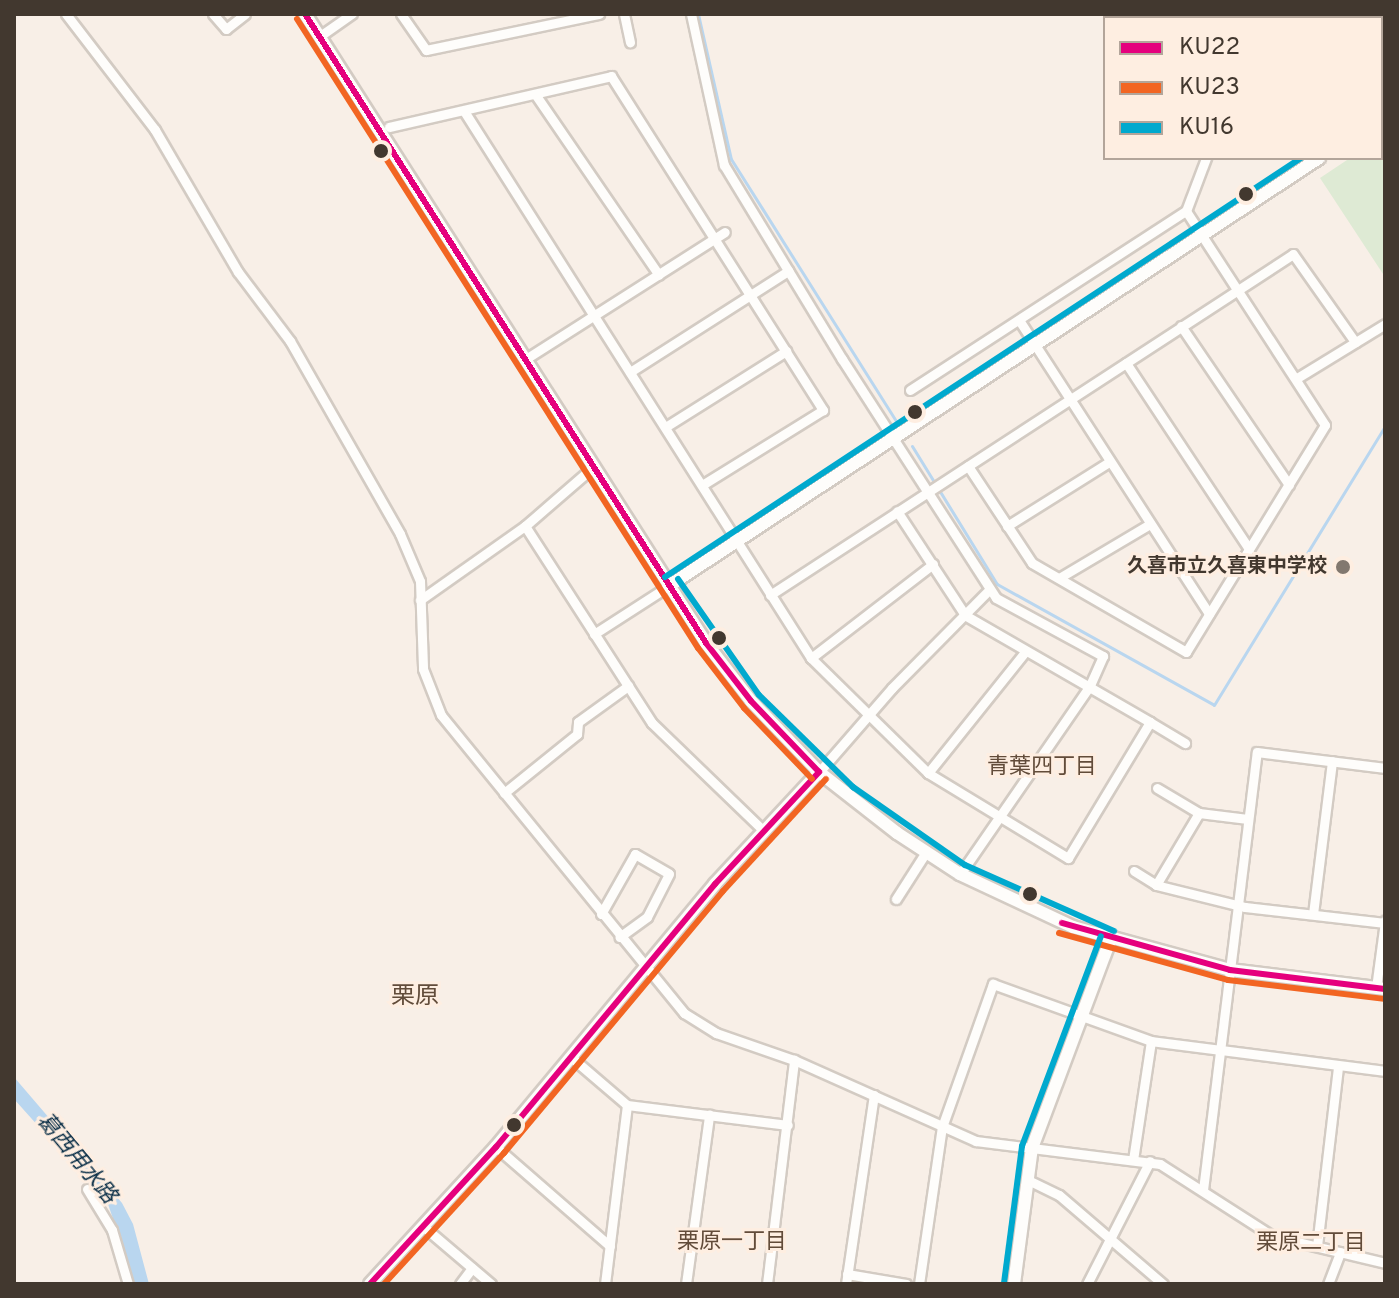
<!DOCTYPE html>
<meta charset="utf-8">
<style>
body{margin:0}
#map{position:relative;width:1399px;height:1298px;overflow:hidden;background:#f8efe7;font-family:Overpass,"Noto Sans JP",sans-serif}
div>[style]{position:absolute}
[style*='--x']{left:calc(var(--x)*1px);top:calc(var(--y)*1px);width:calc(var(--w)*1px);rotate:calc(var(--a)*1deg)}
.green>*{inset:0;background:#deead4}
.water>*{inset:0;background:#b9d6ef}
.stream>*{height:3px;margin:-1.5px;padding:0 1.5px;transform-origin:1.5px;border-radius:1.5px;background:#b9d6ef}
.roads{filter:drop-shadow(2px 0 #d3cbc3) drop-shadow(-2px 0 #d3cbc3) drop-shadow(0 2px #d3cbc3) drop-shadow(0 -2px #d3cbc3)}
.street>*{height:9px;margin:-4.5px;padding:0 4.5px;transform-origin:4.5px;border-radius:4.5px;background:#fefdfb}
.secondary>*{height:12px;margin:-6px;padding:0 6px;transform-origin:6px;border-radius:6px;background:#fefdfb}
.bus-1>*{height:6px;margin:-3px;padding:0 3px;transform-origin:3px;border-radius:3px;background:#e5007d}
.bus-2>*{height:6px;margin:-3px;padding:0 3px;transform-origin:3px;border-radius:3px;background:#f26522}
.bus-3>*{height:6px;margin:-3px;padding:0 3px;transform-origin:3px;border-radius:3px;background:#00a9ce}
.dots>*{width:22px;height:22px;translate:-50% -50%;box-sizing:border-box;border:4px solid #feeee1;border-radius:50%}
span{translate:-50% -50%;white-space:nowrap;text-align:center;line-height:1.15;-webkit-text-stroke:6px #feeee1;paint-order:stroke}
.poi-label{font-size:20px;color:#42382f;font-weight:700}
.right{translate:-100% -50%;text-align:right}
.neighbourhood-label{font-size:22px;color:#624c3a}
.water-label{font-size:22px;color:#082d46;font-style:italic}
.quarter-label{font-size:24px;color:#624c3a}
.frame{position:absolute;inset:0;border:16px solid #42382f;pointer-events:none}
.legend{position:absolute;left:1103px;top:16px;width:280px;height:144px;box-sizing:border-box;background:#feeee1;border:2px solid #b3a59a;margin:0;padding:10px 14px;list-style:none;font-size:24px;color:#42382f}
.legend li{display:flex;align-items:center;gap:16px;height:40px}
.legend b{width:40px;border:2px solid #b3a59a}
</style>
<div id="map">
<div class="green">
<div style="clip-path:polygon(1385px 131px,1385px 277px,1320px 178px,1350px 158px,1381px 158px)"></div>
</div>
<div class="water">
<div style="clip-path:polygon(14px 1077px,122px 1203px,133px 1224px,149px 1284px,135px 1284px,108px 1204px,14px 1099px)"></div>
</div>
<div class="stream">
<div style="--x:698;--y:14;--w:149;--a:77.2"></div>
<div style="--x:731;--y:159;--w:310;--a:57.8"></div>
<div style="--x:912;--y:446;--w:162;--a:58.4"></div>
<div style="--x:997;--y:584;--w:248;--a:29.1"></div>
<div style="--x:1214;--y:705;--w:327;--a:-58.5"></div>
</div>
<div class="roads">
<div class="street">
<div style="--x:66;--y:14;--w:146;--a:52.5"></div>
<div style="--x:155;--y:130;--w:164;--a:59.7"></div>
<div style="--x:238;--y:272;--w:86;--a:53"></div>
<div style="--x:290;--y:341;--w:222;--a:60.3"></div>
<div style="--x:400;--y:534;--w:51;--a:66.9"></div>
<div style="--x:420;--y:581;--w:88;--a:88"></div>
<div style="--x:423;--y:669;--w:49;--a:68.6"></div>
<div style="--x:441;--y:715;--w:385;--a:50.8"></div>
<div style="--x:684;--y:1013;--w:38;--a:32"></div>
<div style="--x:716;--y:1033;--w:83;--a:19.1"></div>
<div style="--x:794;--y:1060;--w:199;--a:24"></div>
<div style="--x:976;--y:1141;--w:185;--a:7.1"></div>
<div style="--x:1160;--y:1164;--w:133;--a:32.7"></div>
<div style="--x:1272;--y:1236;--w:116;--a:13.4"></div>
<div style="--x:213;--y:14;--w:20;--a:49"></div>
<div style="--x:226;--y:29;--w:24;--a:-38"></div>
<div style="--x:401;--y:14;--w:44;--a:55.2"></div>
<div style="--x:426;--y:50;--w:177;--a:-11.8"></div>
<div style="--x:624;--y:14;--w:29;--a:78"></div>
<div style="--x:691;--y:14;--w:155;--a:77.7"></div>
<div style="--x:724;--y:165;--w:227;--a:58.7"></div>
<div style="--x:842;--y:359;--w:284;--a:57.2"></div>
<div style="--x:996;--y:598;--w:122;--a:28.5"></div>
<div style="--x:1103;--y:656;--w:34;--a:114"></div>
<div style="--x:1089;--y:687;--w:227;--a:124.6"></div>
<div style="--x:1381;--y:23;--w:13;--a:72"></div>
<div style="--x:320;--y:36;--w:39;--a:-35"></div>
<div style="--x:535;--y:94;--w:219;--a:55.6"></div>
<div style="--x:464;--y:111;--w:648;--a:57.61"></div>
<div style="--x:811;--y:658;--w:164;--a:44.5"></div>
<div style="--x:928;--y:773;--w:164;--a:31.3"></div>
<div style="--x:1068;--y:858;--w:159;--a:-58.9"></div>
<div style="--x:1150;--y:722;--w:214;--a:-150"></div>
<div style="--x:965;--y:615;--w:124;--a:-123.2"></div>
<div style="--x:389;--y:127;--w:228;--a:-12.9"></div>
<div style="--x:611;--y:76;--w:396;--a:57.6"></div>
<div style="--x:823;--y:410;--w:142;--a:148.2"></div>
<div style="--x:1019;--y:320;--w:350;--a:57.1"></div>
<div style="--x:1181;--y:326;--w:192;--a:55.8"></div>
<div style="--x:524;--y:360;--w:238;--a:-32.5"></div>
<div style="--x:1126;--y:363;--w:223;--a:56.5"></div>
<div style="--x:630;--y:372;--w:188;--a:-32.6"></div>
<div style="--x:1297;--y:378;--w:103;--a:-31.5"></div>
<div style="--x:910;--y:390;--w:329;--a:-33"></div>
<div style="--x:667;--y:426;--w:141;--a:-32.2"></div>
<div style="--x:968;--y:466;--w:116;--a:56.6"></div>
<div style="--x:1032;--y:563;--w:178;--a:30"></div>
<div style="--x:1186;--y:652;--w:266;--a:-58.5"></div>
<div style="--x:1325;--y:425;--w:255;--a:-123"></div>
<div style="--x:1186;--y:211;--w:57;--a:-69.3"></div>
<div style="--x:525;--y:526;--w:234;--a:57.2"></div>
<div style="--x:652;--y:723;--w:156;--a:44"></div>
<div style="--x:1007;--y:526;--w:120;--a:-32.1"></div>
<div style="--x:1059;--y:578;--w:106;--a:-30.7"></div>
<div style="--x:770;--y:595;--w:624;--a:-33.1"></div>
<div style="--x:1293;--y:254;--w:108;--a:54.8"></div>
<div style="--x:420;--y:600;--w:128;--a:-35.2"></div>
<div style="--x:525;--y:526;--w:89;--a:-40.9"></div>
<div style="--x:594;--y:634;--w:90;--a:-32.8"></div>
<div style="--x:811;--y:658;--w:154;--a:-37.6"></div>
<div style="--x:1150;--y:722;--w:41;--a:31"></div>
<div style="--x:819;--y:772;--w:111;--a:-49"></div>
<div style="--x:892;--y:688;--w:139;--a:-45.3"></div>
<div style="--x:928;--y:773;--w:155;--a:-51.3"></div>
<div style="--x:1157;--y:788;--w:49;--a:30.8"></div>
<div style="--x:504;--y:793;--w:94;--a:-38.9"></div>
<div style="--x:577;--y:734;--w:12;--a:-85"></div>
<div style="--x:578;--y:722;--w:62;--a:-35.8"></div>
<div style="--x:1134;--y:871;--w:26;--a:32"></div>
<div style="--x:1156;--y:885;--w:92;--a:13.9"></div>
<div style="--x:1245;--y:907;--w:141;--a:6.5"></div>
<div style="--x:1156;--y:885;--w:84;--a:-59.2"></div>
<div style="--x:1199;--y:813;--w:49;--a:7"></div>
<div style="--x:896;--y:899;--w:56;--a:-57.4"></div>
<div style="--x:601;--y:914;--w:69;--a:-60.5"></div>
<div style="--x:635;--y:854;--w:39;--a:30"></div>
<div style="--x:669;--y:874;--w:48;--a:117.1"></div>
<div style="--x:647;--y:917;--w:34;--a:144"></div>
<div style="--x:1313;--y:914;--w:154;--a:-82.9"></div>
<div style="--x:1376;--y:988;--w:68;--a:-82.3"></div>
<div style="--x:571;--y:1057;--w:74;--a:40.6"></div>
<div style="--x:627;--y:1105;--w:162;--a:7.1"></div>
<div style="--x:496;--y:1147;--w:151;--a:41"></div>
<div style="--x:1133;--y:1160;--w:120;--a:-81.4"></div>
<div style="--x:1028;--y:1180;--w:34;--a:26"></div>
<div style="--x:1059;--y:1195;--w:137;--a:40.6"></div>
<div style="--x:87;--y:1189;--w:48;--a:58.6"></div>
<div style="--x:112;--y:1230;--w:56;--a:73.5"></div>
<div style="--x:1203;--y:1190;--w:441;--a:-83"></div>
<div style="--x:1257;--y:752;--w:129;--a:7.1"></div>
<div style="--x:424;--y:1227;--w:88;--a:40.4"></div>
<div style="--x:1317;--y:1246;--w:181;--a:-83.3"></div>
<div style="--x:847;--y:1274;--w:60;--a:9.6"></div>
<div style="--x:460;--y:1284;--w:20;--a:-53"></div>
<div style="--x:605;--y:1284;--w:180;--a:-83"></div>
<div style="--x:686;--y:1284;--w:171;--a:-82.2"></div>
<div style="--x:767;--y:1284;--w:226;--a:-83.1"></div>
<div style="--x:846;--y:1284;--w:191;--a:-81.6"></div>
<div style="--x:919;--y:1284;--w:159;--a:-81.7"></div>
<div style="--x:942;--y:1127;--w:152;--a:-70.4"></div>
<div style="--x:993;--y:984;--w:168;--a:19.8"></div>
<div style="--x:1151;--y:1041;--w:236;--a:7.3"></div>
<div style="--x:1087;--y:1284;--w:138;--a:-62.9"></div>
<div style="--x:1328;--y:1284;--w:34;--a:-69"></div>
</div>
<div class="secondary">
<div style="--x:305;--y:14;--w:746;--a:57.48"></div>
<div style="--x:706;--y:643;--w:73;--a:52.2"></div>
<div style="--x:751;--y:701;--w:98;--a:46.2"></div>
<div style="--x:819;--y:772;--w:99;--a:38"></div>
<div style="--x:897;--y:833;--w:75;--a:33.1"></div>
<div style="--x:960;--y:874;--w:125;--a:25.1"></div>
<div style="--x:1073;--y:927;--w:163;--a:15.3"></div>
<div style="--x:1230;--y:970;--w:156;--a:7"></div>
<div style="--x:1306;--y:14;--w:4;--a:76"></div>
<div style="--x:1381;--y:119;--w:4;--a:-27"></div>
<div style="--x:670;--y:585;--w:777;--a:-33.34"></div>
<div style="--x:370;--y:1284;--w:186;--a:-47.4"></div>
<div style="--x:496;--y:1147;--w:342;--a:-50.2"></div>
<div style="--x:715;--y:884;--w:153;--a:-47.1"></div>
<div style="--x:1014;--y:1284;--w:137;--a:-82.5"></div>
<div style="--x:1032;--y:1148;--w:222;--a:-69.4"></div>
</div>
</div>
<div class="bus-1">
<div style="--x:305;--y:14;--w:746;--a:57.48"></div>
<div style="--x:706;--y:643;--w:73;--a:52.2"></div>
<div style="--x:751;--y:701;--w:98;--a:46.2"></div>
<div style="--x:1062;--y:923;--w:174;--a:15.6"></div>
<div style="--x:1230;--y:970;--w:156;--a:7"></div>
<div style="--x:370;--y:1284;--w:186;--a:-47.4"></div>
<div style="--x:496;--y:1147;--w:342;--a:-50.2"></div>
<div style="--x:715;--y:884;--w:153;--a:-47.1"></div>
</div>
<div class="bus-2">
<div style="--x:297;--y:19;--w:746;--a:57.48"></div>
<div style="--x:698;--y:648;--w:76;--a:52.5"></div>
<div style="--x:744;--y:708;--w:98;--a:46.2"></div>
<div style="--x:1059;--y:933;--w:175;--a:15.5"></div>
<div style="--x:1228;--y:980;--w:157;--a:6.9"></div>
<div style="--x:384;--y:1284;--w:178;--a:-47.5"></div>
<div style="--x:504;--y:1153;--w:341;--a:-50.1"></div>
<div style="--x:723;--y:891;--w:152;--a:-47.4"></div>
</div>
<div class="bus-3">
<div style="--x:665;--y:577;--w:762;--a:-33.38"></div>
<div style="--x:678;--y:579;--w:141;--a:55.1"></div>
<div style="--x:759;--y:695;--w:132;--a:44.4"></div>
<div style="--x:853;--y:787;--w:136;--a:34.9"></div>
<div style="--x:965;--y:865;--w:163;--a:23.9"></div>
<div style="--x:1004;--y:1283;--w:138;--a:-82.5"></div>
<div style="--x:1022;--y:1146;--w:224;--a:-69.4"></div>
</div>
<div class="dots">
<div style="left:381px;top:151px;background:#42382f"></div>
<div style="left:1246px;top:194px;background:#42382f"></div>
<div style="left:915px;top:412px;background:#42382f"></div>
<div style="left:1343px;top:567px;background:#82786f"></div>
<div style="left:719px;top:638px;background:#42382f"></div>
<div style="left:1030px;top:894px;background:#42382f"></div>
<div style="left:514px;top:1125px;background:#42382f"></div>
</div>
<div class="poi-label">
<span class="right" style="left:1327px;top:567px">久喜市立久喜東中学校</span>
</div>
<div class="neighbourhood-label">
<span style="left:1042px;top:768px">青葉四丁目</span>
<span style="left:732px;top:1243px">栗原一丁目</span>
<span style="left:1311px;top:1244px">栗原二丁目</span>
</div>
<div class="water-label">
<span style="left:76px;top:1159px;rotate:50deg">葛西用水路</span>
</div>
<div class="quarter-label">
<span style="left:415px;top:998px">栗原</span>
</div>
<div class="frame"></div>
<ul class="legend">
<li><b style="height:10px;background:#e5007d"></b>KU22</li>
<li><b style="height:10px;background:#f26522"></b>KU23</li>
<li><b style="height:10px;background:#00a9ce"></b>KU16</li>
</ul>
</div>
